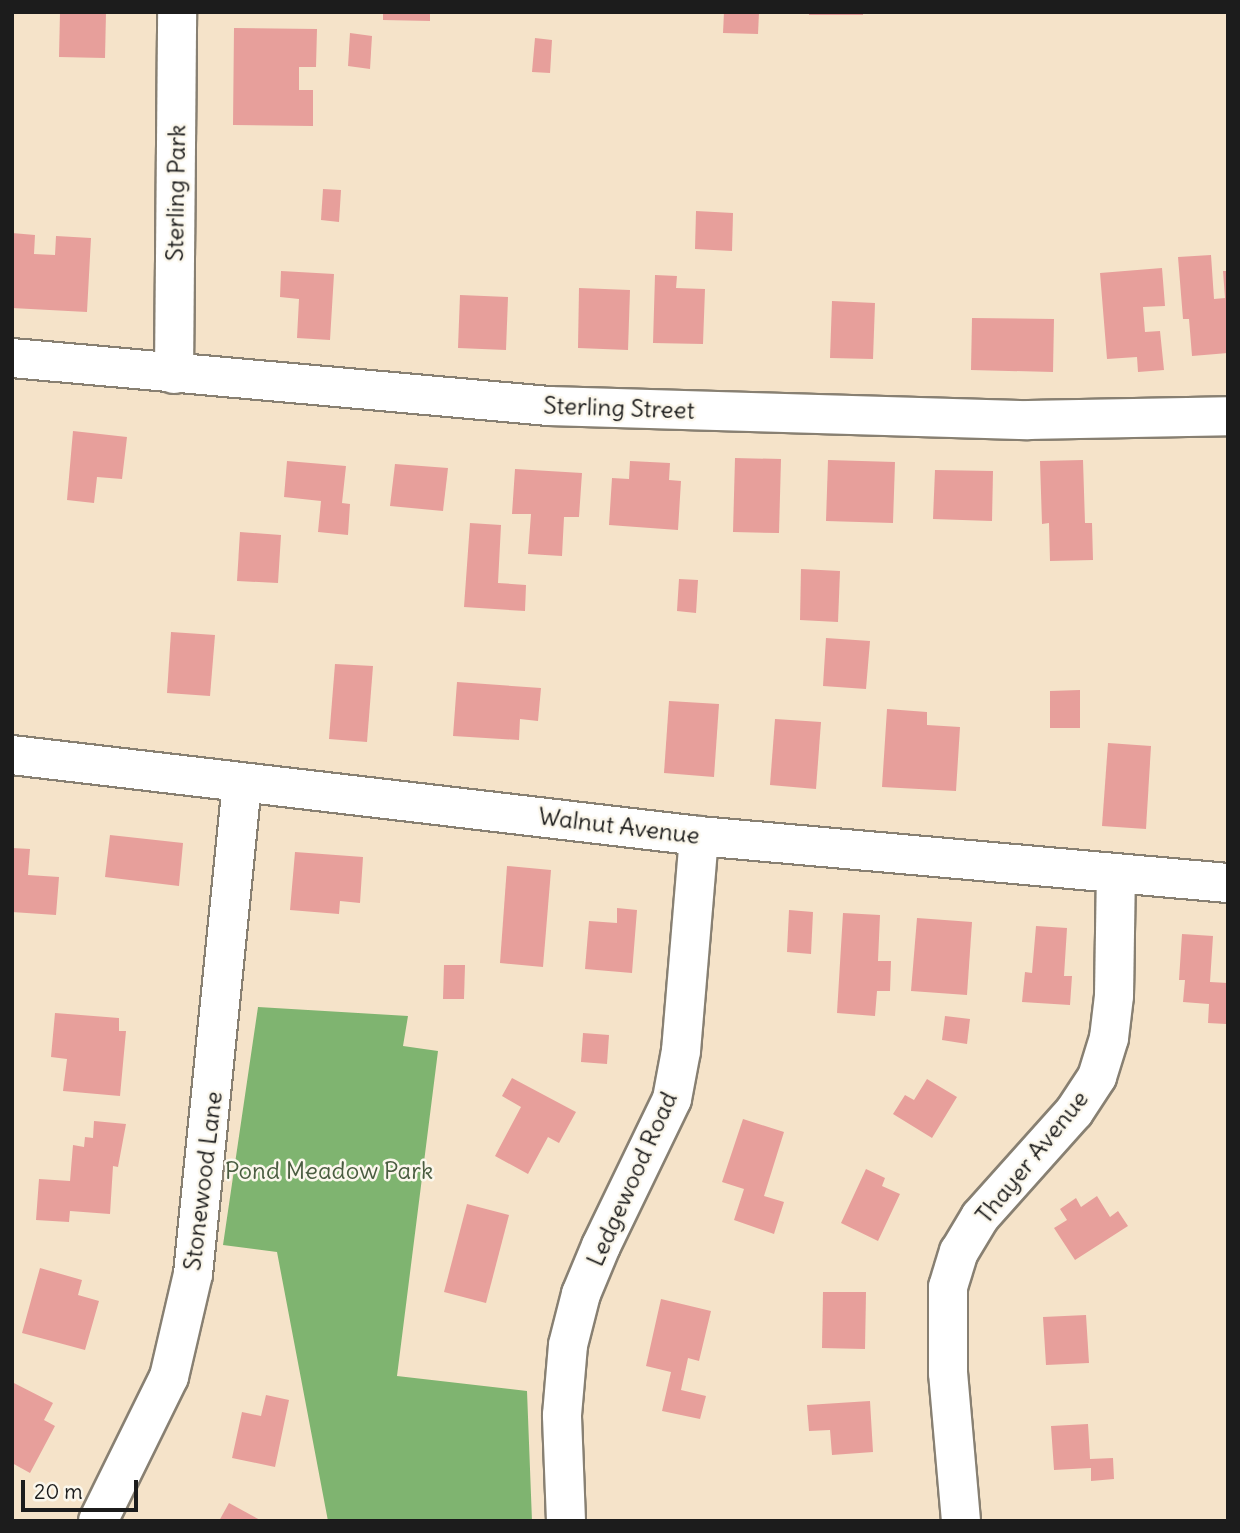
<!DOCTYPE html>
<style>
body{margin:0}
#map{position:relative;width:1240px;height:1533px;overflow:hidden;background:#f5e3c9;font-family:Delius,sans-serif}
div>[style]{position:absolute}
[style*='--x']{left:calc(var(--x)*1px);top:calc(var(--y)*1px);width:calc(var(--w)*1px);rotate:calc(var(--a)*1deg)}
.forest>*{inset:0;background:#7fb470}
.building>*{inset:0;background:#e79f9b}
.roads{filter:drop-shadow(2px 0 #888072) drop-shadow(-2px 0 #888072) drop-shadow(0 2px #888072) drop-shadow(0 -2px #888072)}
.minor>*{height:38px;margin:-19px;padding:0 19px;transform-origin:19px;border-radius:19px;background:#fff}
span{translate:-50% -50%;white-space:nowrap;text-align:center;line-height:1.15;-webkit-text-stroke:5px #fbf7ec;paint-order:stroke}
.street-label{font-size:24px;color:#1c1c1c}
.park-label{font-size:24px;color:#4a5c40}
.frame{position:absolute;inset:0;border:14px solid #1c1c1c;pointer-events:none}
.scale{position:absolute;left:21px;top:1480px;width:117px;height:32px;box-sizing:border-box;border:4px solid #1c1c1c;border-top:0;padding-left:9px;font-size:21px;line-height:24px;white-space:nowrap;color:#1c1c1c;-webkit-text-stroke:5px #fbf7ec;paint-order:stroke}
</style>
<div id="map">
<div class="forest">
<div style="clip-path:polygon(258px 1007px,408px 1016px,403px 1046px,438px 1051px,397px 1376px,527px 1391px,532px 1521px,328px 1521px,277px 1252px,223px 1245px)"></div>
</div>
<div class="building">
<div style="clip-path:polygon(60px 12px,106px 12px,105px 58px,59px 57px)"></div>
<div style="clip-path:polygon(383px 12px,430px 12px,430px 21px,383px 20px)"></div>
<div style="clip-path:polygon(724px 12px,759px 12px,758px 34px,723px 33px)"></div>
<div style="clip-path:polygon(809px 12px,863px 12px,863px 15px,809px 15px)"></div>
<div style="clip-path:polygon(234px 28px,317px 29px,316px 67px,299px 67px,299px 90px,313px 90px,313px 126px,233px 125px)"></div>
<div style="clip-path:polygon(350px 33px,372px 36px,370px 69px,348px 66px)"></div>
<div style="clip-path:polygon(535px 38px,552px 40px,550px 73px,532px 72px)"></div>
<div style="clip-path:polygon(323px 189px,341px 190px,339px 222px,321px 220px)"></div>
<div style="clip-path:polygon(696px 211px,733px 213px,732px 251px,695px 249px)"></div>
<div style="clip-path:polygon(12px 233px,35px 235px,34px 254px,55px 255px,56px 236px,91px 238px,87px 312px,12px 308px)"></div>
<div style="clip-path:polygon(1211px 255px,1214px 299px,1225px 298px,1223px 271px,1228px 271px,1228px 353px,1192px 356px,1189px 319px,1183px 319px,1178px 257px)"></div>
<div style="clip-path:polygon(1162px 268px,1165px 306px,1143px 307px,1145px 332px,1160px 331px,1164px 370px,1138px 372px,1137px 357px,1107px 359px,1100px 273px)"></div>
<div style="clip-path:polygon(281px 271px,334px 274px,330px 340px,297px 338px,299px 299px,280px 297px)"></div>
<div style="clip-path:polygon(655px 275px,677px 276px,676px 288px,705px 289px,703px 344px,653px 343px)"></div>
<div style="clip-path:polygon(579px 288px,630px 290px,628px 350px,578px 348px)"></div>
<div style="clip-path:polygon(460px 295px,508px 297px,506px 350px,458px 348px)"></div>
<div style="clip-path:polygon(832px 301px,875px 303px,873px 359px,830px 358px)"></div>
<div style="clip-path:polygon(972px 318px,1054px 319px,1053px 372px,971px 370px)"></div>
<div style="clip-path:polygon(73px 431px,127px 437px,122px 479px,97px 477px,94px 503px,67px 500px)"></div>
<div style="clip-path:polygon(735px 458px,781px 459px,779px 533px,733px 532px)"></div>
<div style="clip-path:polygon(828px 460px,895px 462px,893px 523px,826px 521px)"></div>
<div style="clip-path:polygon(1083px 460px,1085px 523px,1092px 523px,1093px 560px,1050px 561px,1049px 523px,1042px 524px,1040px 461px)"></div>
<div style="clip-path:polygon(287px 461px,346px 466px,342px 503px,350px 504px,348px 535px,318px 532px,321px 501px,284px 497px)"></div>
<div style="clip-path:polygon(630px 461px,670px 463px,669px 480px,681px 481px,678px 530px,609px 525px,612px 478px,629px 479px)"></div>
<div style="clip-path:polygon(395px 464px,448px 468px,443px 511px,390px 506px)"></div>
<div style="clip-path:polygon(515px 469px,582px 473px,579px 517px,564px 517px,562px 556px,528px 554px,531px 514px,512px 514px)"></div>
<div style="clip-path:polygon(935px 470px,993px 471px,992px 521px,933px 519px)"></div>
<div style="clip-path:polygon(470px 523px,501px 525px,498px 583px,526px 585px,525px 611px,464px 607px)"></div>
<div style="clip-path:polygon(240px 532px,281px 535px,278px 583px,237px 581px)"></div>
<div style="clip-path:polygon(801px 569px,840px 571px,838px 622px,800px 620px)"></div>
<div style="clip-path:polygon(679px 579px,698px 580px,696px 613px,677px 611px)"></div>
<div style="clip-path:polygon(171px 632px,215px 635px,210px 696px,167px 693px)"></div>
<div style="clip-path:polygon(826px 638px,870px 641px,866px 689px,823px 686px)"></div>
<div style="clip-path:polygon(335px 664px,373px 666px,367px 742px,329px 739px)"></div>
<div style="clip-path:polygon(457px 682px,541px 688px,538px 721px,520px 719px,519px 740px,453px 736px)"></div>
<div style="clip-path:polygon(1080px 690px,1080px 728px,1050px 728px,1050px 691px)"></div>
<div style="clip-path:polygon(669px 701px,719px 704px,714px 777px,664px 773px)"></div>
<div style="clip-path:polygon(887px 709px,927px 712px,927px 725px,960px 727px,956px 791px,882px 787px)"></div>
<div style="clip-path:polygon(775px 719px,821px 722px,816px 789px,770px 785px)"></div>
<div style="clip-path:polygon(1108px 743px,1151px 746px,1146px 829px,1102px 826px)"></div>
<div style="clip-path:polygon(110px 835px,183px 843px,179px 886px,105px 877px)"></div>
<div style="clip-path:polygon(12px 848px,30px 849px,28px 875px,59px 877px,56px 915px,12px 912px)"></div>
<div style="clip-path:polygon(295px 852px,363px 857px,360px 903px,340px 901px,339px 914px,290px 910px)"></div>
<div style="clip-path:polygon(507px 866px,551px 870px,543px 967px,500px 963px)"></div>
<div style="clip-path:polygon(617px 908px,637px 910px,632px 973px,585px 969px,589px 921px,617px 923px)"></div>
<div style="clip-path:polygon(789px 910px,813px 912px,811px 954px,787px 952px)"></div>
<div style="clip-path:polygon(843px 913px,880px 915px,878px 961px,891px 961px,890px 991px,877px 991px,875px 1016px,837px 1013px)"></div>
<div style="clip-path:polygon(917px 918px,972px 922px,967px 995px,911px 991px)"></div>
<div style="clip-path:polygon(1036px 926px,1067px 928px,1064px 976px,1072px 976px,1070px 1005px,1022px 1002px,1025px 972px,1032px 973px)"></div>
<div style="clip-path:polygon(1182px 934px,1213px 936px,1210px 982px,1228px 983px,1226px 1024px,1208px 1023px,1209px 1004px,1183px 1002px,1185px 980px,1179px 980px)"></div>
<div style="clip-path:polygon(444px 965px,465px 965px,464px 999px,443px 999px)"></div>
<div style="clip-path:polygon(55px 1013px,119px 1018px,119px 1031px,126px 1031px,120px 1096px,63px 1091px,67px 1059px,51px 1057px)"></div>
<div style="clip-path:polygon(945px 1016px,970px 1019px,967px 1044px,942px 1040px)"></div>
<div style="clip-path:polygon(583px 1033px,609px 1035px,607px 1064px,581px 1062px)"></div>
<div style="clip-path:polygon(512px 1078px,576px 1112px,559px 1143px,548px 1137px,528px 1174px,495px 1156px,521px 1107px,502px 1096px)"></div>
<div style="clip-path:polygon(927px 1079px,957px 1097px,932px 1138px,893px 1114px,905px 1095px,914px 1100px)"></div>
<div style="clip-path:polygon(743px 1119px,784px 1132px,764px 1196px,784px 1202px,774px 1234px,734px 1220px,744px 1189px,722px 1182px)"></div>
<div style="clip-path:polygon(94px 1121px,126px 1124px,118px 1167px,113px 1166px,110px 1214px,70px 1211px,69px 1222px,36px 1220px,39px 1179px,70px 1181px,73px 1145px,84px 1147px,85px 1137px,93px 1138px)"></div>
<div style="clip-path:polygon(866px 1169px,885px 1178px,882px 1186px,900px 1194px,878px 1241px,841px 1223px)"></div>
<div style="clip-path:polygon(1097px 1196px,1110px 1217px,1118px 1211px,1128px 1226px,1075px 1260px,1054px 1228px,1067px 1220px,1060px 1209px,1076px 1198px,1081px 1207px)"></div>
<div style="clip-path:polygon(467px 1204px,509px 1215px,486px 1303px,444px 1292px)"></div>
<div style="clip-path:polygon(40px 1268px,82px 1280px,78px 1295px,99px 1301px,85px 1350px,22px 1333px)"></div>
<div style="clip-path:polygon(823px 1292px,866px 1292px,865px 1349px,822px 1348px)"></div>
<div style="clip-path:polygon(661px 1299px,711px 1311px,699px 1361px,688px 1358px,681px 1390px,706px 1396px,700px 1419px,662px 1411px,671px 1372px,646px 1366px)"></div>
<div style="clip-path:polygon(1086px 1315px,1089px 1363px,1046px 1365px,1043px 1317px)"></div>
<div style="clip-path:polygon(12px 1382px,53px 1403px,44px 1420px,55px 1426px,30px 1473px,12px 1463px)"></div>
<div style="clip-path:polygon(266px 1395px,289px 1400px,275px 1467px,232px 1458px,242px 1412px,261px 1416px)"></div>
<div style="clip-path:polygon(870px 1401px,873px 1452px,832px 1455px,830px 1430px,809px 1431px,807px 1405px)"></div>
<div style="clip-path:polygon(1088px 1424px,1090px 1459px,1113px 1458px,1114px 1479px,1091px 1481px,1091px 1468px,1054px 1470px,1051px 1426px)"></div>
<div style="clip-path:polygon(229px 1503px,262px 1521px,219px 1521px)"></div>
</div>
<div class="roads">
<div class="minor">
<div style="--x:12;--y:358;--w:539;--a:5.11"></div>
<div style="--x:549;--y:406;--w:479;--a:1.7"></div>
<div style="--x:1028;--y:420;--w:200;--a:-1.1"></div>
<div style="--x:174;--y:374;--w:362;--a:-89.5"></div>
<div style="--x:12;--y:755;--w:692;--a:6.72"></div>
<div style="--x:699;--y:836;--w:531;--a:5.08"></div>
<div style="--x:98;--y:1521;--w:161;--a:-63.8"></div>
<div style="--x:169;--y:1377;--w:106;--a:-76.9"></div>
<div style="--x:193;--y:1274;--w:494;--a:-84.3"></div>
<div style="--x:566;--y:1521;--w:106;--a:-92.2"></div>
<div style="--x:562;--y:1415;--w:70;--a:-85.1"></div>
<div style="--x:568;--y:1345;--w:53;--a:-75.7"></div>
<div style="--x:581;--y:1294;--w:52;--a:-67.4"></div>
<div style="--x:601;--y:1246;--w:163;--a:-64.2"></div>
<div style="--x:672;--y:1099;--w:49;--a:-79.4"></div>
<div style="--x:681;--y:1051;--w:216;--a:-85.2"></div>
<div style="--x:961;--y:1521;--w:149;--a:-95"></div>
<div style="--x:948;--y:1373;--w:86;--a:-90"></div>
<div style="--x:948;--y:1287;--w:37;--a:-73"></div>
<div style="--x:959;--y:1252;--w:41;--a:-59"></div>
<div style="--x:980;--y:1217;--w:141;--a:-48.2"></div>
<div style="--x:1074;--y:1112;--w:42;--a:-56.7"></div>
<div style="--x:1097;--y:1077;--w:41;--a:-72.9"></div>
<div style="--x:1109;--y:1038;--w:42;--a:-83.2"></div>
<div style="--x:1114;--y:996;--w:121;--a:-89.1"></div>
</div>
</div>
<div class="street-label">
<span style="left:176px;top:193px;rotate:-89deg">Sterling Park</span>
<span style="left:619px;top:408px;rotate:2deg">Sterling Street</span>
<span style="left:619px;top:826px;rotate:7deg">Walnut Avenue</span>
<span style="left:1032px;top:1157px;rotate:-51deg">Thayer Avenue</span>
<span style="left:632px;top:1179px;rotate:-66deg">Ledgewood Road</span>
<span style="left:203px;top:1181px;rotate:-83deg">Stonewood Lane</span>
</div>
<div class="park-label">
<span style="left:329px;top:1171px">Pond Meadow Park</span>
</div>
<div class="frame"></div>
<div class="scale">20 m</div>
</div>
